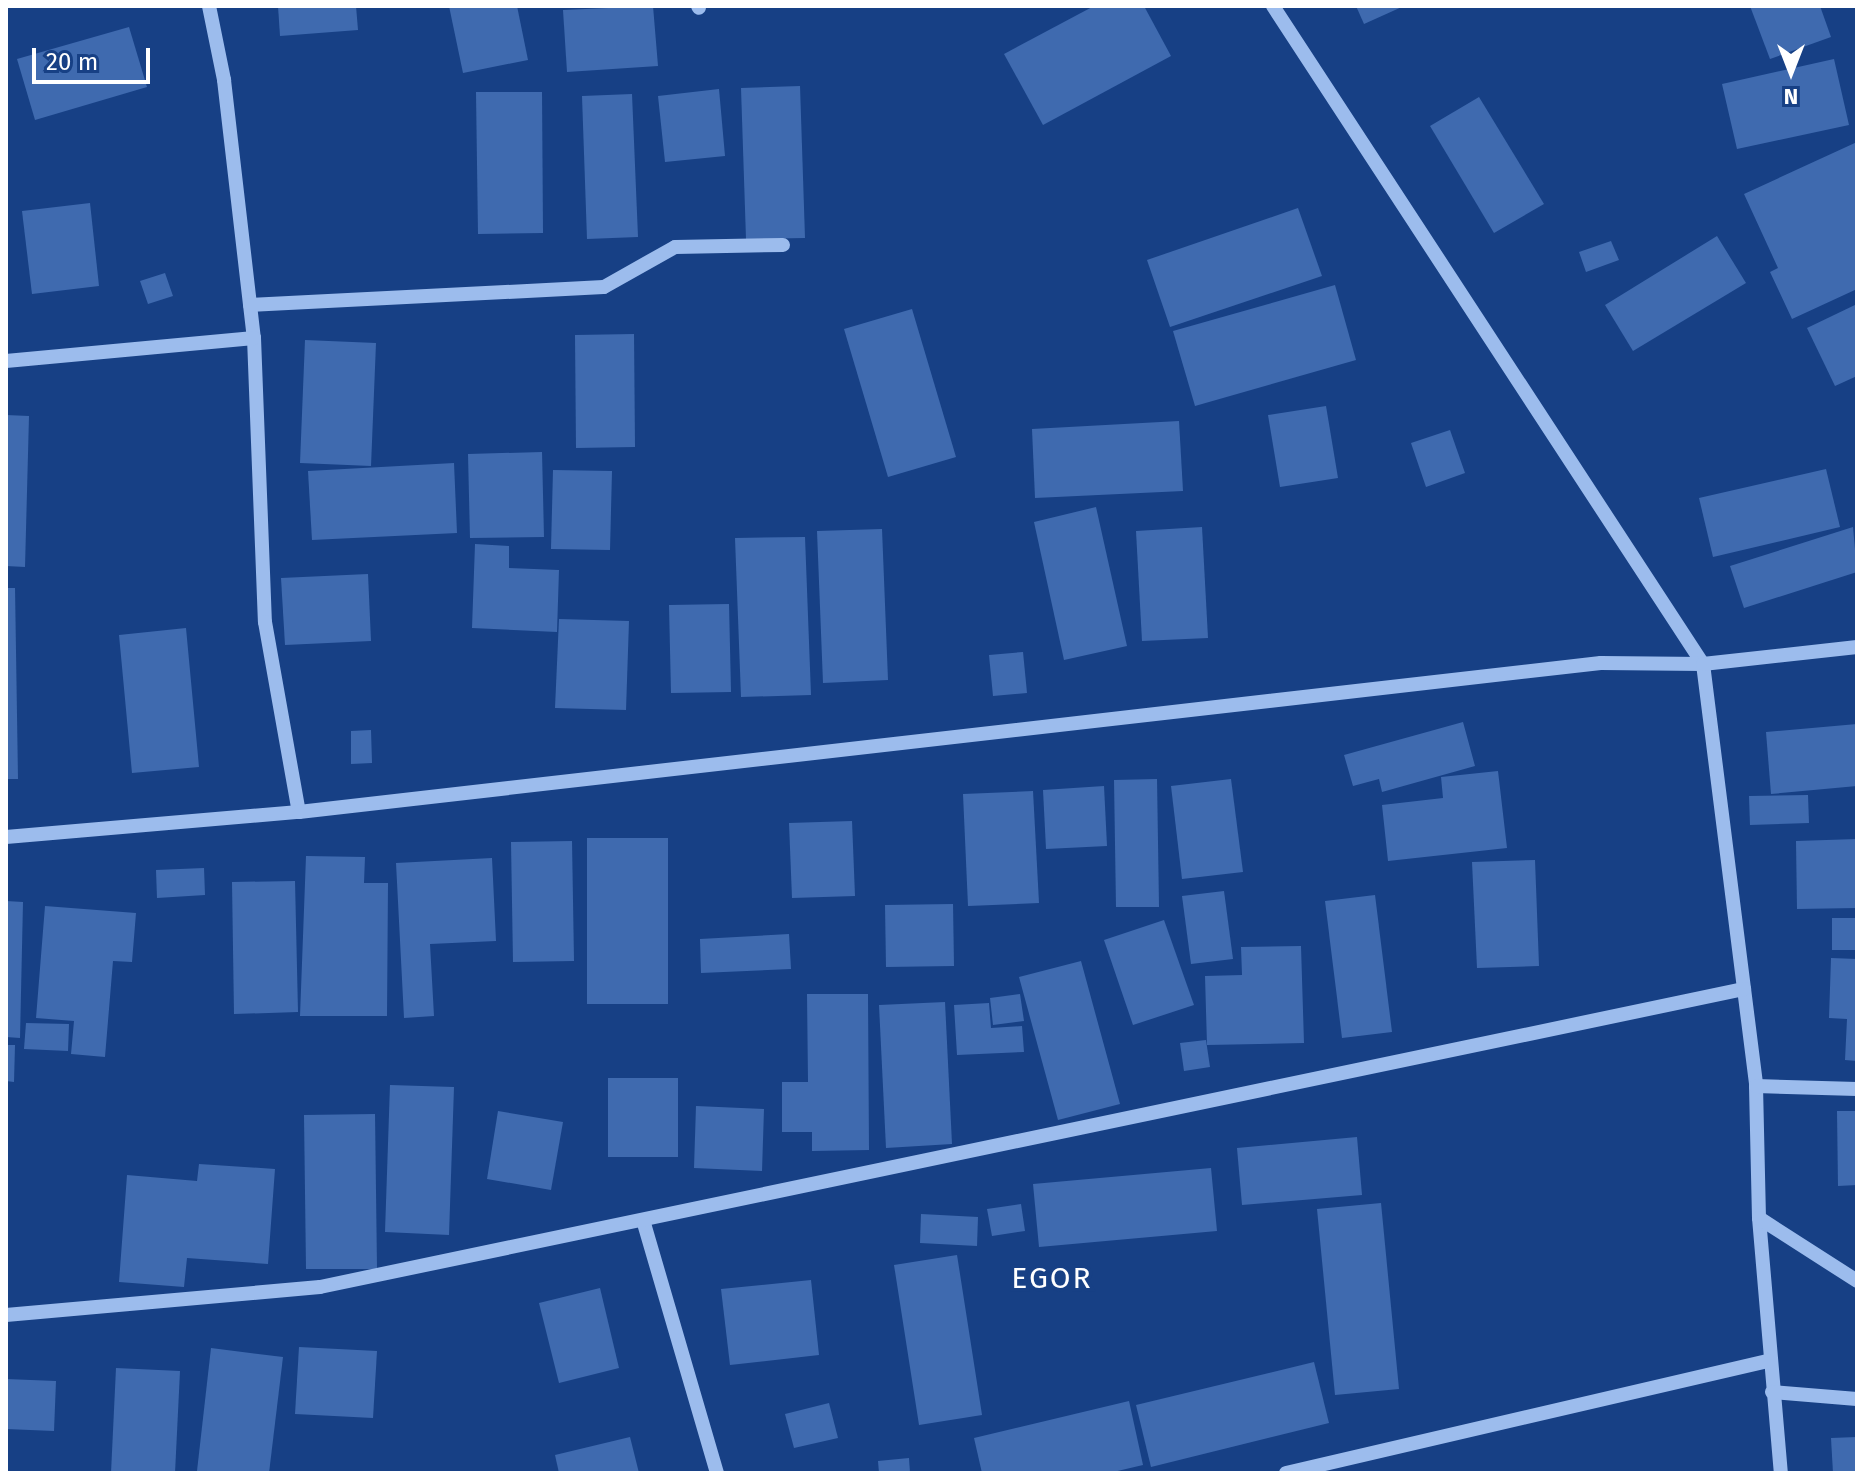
<!DOCTYPE html>
<style>
body{margin:0}
#map{position:relative;width:1863px;height:1479px;overflow:hidden;background:#174085;font-family:"Fira Sans",sans-serif}
div>[style]{position:absolute}
[style*='--x']{left:calc(var(--x)*1px);top:calc(var(--y)*1px);width:calc(var(--w)*1px);rotate:calc(var(--a)*1deg)}
.building>*{inset:0;background:#3f6aaf}
.minor>*{height:14px;margin:-7px;padding:0 7px;transform-origin:7px;border-radius:7px;background:#9cbced}
span{translate:-50% -50%;white-space:nowrap;text-align:center;line-height:1.15;-webkit-text-stroke:7px #174085;paint-order:stroke}
.quarter-label{font-size:30px;color:#fff;letter-spacing:2px}
.frame{position:absolute;inset:0;border:8px solid #fff;pointer-events:none}
.north{position:absolute;left:1751px;top:32px;width:80px;height:80px;-webkit-text-stroke:6px #174085;paint-order:stroke;rotate:180deg;font-size:22px;font-weight:700;line-height:32px;text-align:center;color:#fff}
.north::after{content:'';display:block;margin:auto;width:28px;height:36px;background:#fff;clip-path:polygon(50% 0,100% 100%,50% 72%,0 100%)}
.scale{position:absolute;left:32px;top:48px;width:118px;height:36px;box-sizing:border-box;border:4px solid #fff;border-top:0;padding-left:10px;font-size:24px;line-height:28px;white-space:nowrap;color:#fff;-webkit-text-stroke:6px #174085;paint-order:stroke}
</style>
<div id="map">
<div class="building">
<div style="clip-path:polygon(278px 6px,356px 6px,358px 30px,280px 36px)"></div>
<div style="clip-path:polygon(449px 6px,517px 6px,528px 60px,463px 73px)"></div>
<div style="clip-path:polygon(653px 6px,658px 66px,567px 72px,563px 10px)"></div>
<div style="clip-path:polygon(1094px 6px,1144px 6px,1171px 56px,1043px 125px,1004px 54px)"></div>
<div style="clip-path:polygon(1356px 6px,1404px 6px,1364px 24px)"></div>
<div style="clip-path:polygon(1750px 6px,1820px 6px,1831px 37px,1770px 59px)"></div>
<div style="clip-path:polygon(129px 27px,147px 87px,35px 120px,17px 59px)"></div>
<div style="clip-path:polygon(1834px 59px,1849px 125px,1737px 149px,1722px 84px)"></div>
<div style="clip-path:polygon(800px 86px,805px 238px,746px 239px,741px 88px)"></div>
<div style="clip-path:polygon(719px 89px,725px 156px,665px 162px,658px 96px)"></div>
<div style="clip-path:polygon(476px 92px,542px 92px,543px 233px,478px 234px)"></div>
<div style="clip-path:polygon(632px 94px,638px 237px,587px 239px,582px 96px)"></div>
<div style="clip-path:polygon(1479px 97px,1544px 204px,1494px 233px,1430px 126px)"></div>
<div style="clip-path:polygon(1857px 142px,1857px 289px,1792px 319px,1770px 272px,1778px 268px,1744px 194px)"></div>
<div style="clip-path:polygon(90px 203px,99px 286px,32px 294px,22px 211px)"></div>
<div style="clip-path:polygon(1298px 208px,1322px 276px,1170px 327px,1147px 260px)"></div>
<div style="clip-path:polygon(1717px 236px,1746px 283px,1633px 351px,1605px 305px)"></div>
<div style="clip-path:polygon(1611px 241px,1619px 260px,1586px 272px,1579px 252px)"></div>
<div style="clip-path:polygon(165px 273px,173px 296px,148px 304px,140px 281px)"></div>
<div style="clip-path:polygon(1335px 285px,1356px 360px,1195px 406px,1173px 331px)"></div>
<div style="clip-path:polygon(1857px 304px,1857px 376px,1835px 386px,1807px 328px)"></div>
<div style="clip-path:polygon(912px 309px,956px 457px,888px 477px,844px 329px)"></div>
<div style="clip-path:polygon(634px 334px,635px 447px,576px 448px,575px 335px)"></div>
<div style="clip-path:polygon(305px 340px,376px 343px,371px 466px,300px 463px)"></div>
<div style="clip-path:polygon(1326px 406px,1338px 478px,1280px 487px,1268px 415px)"></div>
<div style="clip-path:polygon(6px 415px,29px 416px,25px 567px,6px 566px)"></div>
<div style="clip-path:polygon(1179px 421px,1183px 491px,1035px 498px,1032px 429px)"></div>
<div style="clip-path:polygon(1450px 430px,1465px 473px,1426px 487px,1411px 443px)"></div>
<div style="clip-path:polygon(542px 452px,544px 537px,470px 538px,468px 454px)"></div>
<div style="clip-path:polygon(454px 463px,457px 533px,312px 540px,308px 471px)"></div>
<div style="clip-path:polygon(1826px 469px,1840px 527px,1713px 557px,1699px 498px)"></div>
<div style="clip-path:polygon(553px 470px,612px 471px,610px 550px,551px 549px)"></div>
<div style="clip-path:polygon(1096px 507px,1127px 646px,1064px 660px,1034px 522px)"></div>
<div style="clip-path:polygon(1202px 527px,1208px 638px,1142px 641px,1136px 531px)"></div>
<div style="clip-path:polygon(1853px 527px,1857px 572px,1744px 608px,1730px 566px)"></div>
<div style="clip-path:polygon(882px 529px,888px 680px,823px 683px,817px 531px)"></div>
<div style="clip-path:polygon(805px 537px,811px 695px,741px 697px,735px 538px)"></div>
<div style="clip-path:polygon(475px 544px,509px 546px,509px 568px,559px 570px,557px 632px,472px 628px)"></div>
<div style="clip-path:polygon(368px 574px,371px 641px,285px 645px,281px 578px)"></div>
<div style="clip-path:polygon(6px 588px,15px 588px,18px 779px,6px 779px)"></div>
<div style="clip-path:polygon(729px 604px,731px 692px,671px 693px,669px 605px)"></div>
<div style="clip-path:polygon(559px 619px,629px 621px,626px 710px,555px 708px)"></div>
<div style="clip-path:polygon(186px 628px,199px 767px,132px 773px,119px 635px)"></div>
<div style="clip-path:polygon(1023px 652px,1027px 693px,993px 696px,989px 655px)"></div>
<div style="clip-path:polygon(1463px 722px,1475px 766px,1382px 792px,1379px 779px,1353px 786px,1344px 755px)"></div>
<div style="clip-path:polygon(1857px 724px,1857px 786px,1771px 794px,1766px 732px)"></div>
<div style="clip-path:polygon(371px 730px,372px 763px,351px 764px,351px 731px)"></div>
<div style="clip-path:polygon(1498px 771px,1507px 848px,1388px 861px,1382px 805px,1443px 798px,1441px 777px)"></div>
<div style="clip-path:polygon(1157px 779px,1159px 907px,1116px 907px,1114px 780px)"></div>
<div style="clip-path:polygon(1231px 779px,1243px 872px,1182px 879px,1171px 786px)"></div>
<div style="clip-path:polygon(1104px 786px,1107px 846px,1046px 849px,1043px 790px)"></div>
<div style="clip-path:polygon(1033px 791px,1039px 903px,968px 906px,963px 794px)"></div>
<div style="clip-path:polygon(1808px 795px,1809px 823px,1750px 825px,1749px 796px)"></div>
<div style="clip-path:polygon(852px 821px,855px 896px,792px 898px,789px 823px)"></div>
<div style="clip-path:polygon(587px 838px,668px 838px,668px 1004px,587px 1004px)"></div>
<div style="clip-path:polygon(1857px 839px,1857px 908px,1797px 909px,1796px 841px)"></div>
<div style="clip-path:polygon(572px 841px,574px 961px,513px 962px,511px 842px)"></div>
<div style="clip-path:polygon(306px 856px,365px 857px,364px 883px,388px 883px,387px 1016px,300px 1016px)"></div>
<div style="clip-path:polygon(492px 858px,496px 941px,430px 944px,434px 1016px,404px 1018px,396px 863px)"></div>
<div style="clip-path:polygon(1535px 860px,1539px 966px,1477px 968px,1472px 862px)"></div>
<div style="clip-path:polygon(204px 868px,205px 895px,157px 898px,156px 870px)"></div>
<div style="clip-path:polygon(295px 881px,298px 1012px,234px 1014px,232px 882px)"></div>
<div style="clip-path:polygon(1224px 891px,1233px 959px,1191px 964px,1182px 896px)"></div>
<div style="clip-path:polygon(1375px 895px,1392px 1032px,1342px 1038px,1325px 901px)"></div>
<div style="clip-path:polygon(6px 901px,23px 902px,20px 1038px,6px 1037px)"></div>
<div style="clip-path:polygon(953px 904px,954px 966px,886px 967px,885px 905px)"></div>
<div style="clip-path:polygon(45px 906px,136px 913px,132px 962px,113px 961px,105px 1057px,71px 1054px,74px 1021px,36px 1018px)"></div>
<div style="clip-path:polygon(1832px 918px,1857px 918px,1857px 950px,1832px 950px)"></div>
<div style="clip-path:polygon(1164px 920px,1194px 1005px,1133px 1025px,1104px 940px)"></div>
<div style="clip-path:polygon(789px 934px,791px 969px,701px 973px,700px 939px)"></div>
<div style="clip-path:polygon(1301px 946px,1304px 1043px,1207px 1045px,1205px 976px,1242px 975px,1241px 947px)"></div>
<div style="clip-path:polygon(1831px 958px,1857px 959px,1857px 1061px,1845px 1060px,1847px 1019px,1829px 1018px)"></div>
<div style="clip-path:polygon(1081px 961px,1120px 1104px,1058px 1120px,1019px 977px)"></div>
<div style="clip-path:polygon(807px 994px,868px 994px,869px 1150px,812px 1151px,812px 1132px,782px 1132px,782px 1082px,808px 1082px)"></div>
<div style="clip-path:polygon(1020px 994px,1024px 1021px,993px 1025px,990px 998px)"></div>
<div style="clip-path:polygon(945px 1002px,952px 1144px,886px 1148px,879px 1005px)"></div>
<div style="clip-path:polygon(989px 1003px,991px 1028px,1022px 1026px,1024px 1052px,957px 1055px,954px 1005px)"></div>
<div style="clip-path:polygon(26px 1023px,69px 1024px,68px 1051px,24px 1049px)"></div>
<div style="clip-path:polygon(1206px 1040px,1210px 1067px,1184px 1071px,1180px 1043px)"></div>
<div style="clip-path:polygon(6px 1045px,15px 1045px,14px 1082px,6px 1081px)"></div>
<div style="clip-path:polygon(608px 1078px,678px 1078px,678px 1157px,608px 1157px)"></div>
<div style="clip-path:polygon(390px 1085px,454px 1087px,449px 1235px,385px 1232px)"></div>
<div style="clip-path:polygon(696px 1106px,764px 1109px,762px 1171px,694px 1168px)"></div>
<div style="clip-path:polygon(498px 1111px,563px 1122px,551px 1190px,487px 1179px)"></div>
<div style="clip-path:polygon(1837px 1111px,1857px 1111px,1857px 1185px,1838px 1186px)"></div>
<div style="clip-path:polygon(375px 1114px,377px 1269px,306px 1269px,304px 1115px)"></div>
<div style="clip-path:polygon(1357px 1137px,1362px 1195px,1242px 1205px,1237px 1148px)"></div>
<div style="clip-path:polygon(199px 1164px,275px 1169px,268px 1264px,187px 1258px,184px 1287px,119px 1282px,127px 1175px,197px 1181px)"></div>
<div style="clip-path:polygon(1211px 1168px,1217px 1231px,1039px 1247px,1033px 1184px)"></div>
<div style="clip-path:polygon(1381px 1203px,1399px 1389px,1335px 1395px,1317px 1209px)"></div>
<div style="clip-path:polygon(1021px 1204px,1025px 1231px,992px 1236px,987px 1209px)"></div>
<div style="clip-path:polygon(921px 1214px,978px 1217px,977px 1246px,920px 1243px)"></div>
<div style="clip-path:polygon(957px 1255px,982px 1415px,919px 1425px,894px 1265px)"></div>
<div style="clip-path:polygon(811px 1280px,819px 1355px,730px 1365px,721px 1289px)"></div>
<div style="clip-path:polygon(600px 1288px,619px 1368px,559px 1383px,539px 1303px)"></div>
<div style="clip-path:polygon(299px 1347px,377px 1351px,373px 1418px,295px 1414px)"></div>
<div style="clip-path:polygon(211px 1348px,283px 1357px,269px 1473px,197px 1471px)"></div>
<div style="clip-path:polygon(1314px 1362px,1329px 1423px,1151px 1467px,1136px 1405px)"></div>
<div style="clip-path:polygon(116px 1368px,180px 1371px,175px 1473px,111px 1473px)"></div>
<div style="clip-path:polygon(6px 1379px,56px 1381px,54px 1431px,6px 1429px)"></div>
<div style="clip-path:polygon(1129px 1401px,1143px 1465px,1109px 1473px,982px 1473px,974px 1438px)"></div>
<div style="clip-path:polygon(829px 1403px,838px 1438px,794px 1448px,785px 1414px)"></div>
<div style="clip-path:polygon(630px 1437px,639px 1473px,559px 1473px,555px 1455px)"></div>
<div style="clip-path:polygon(1857px 1437px,1857px 1473px,1833px 1473px,1831px 1438px)"></div>
<div style="clip-path:polygon(909px 1458px,910px 1473px,879px 1473px,878px 1461px)"></div>
</div>
<div class="minor">
<div style="--x:209;--y:6;--w:76;--a:78.5"></div>
<div style="--x:224;--y:80;--w:260;--a:83.4"></div>
<div style="--x:254;--y:338;--w:284;--a:87.8"></div>
<div style="--x:265;--y:622;--w:193;--a:79.9"></div>
<div style="--x:698;--y:6;--w:2;--a:63"></div>
<div style="--x:1273;--y:6;--w:786;--a:56.84"></div>
<div style="--x:1703;--y:664;--w:425;--a:82.8"></div>
<div style="--x:1756;--y:1086;--w:132;--a:88.7"></div>
<div style="--x:1759;--y:1218;--w:256;--a:85.1"></div>
<div style="--x:250;--y:305;--w:354;--a:-2.9"></div>
<div style="--x:604;--y:287;--w:81;--a:-29.4"></div>
<div style="--x:675;--y:247;--w:108;--a:-1.1"></div>
<div style="--x:6;--y:361;--w:249;--a:-5.3"></div>
<div style="--x:6;--y:837;--w:294;--a:-4.9"></div>
<div style="--x:299;--y:812;--w:1310;--a:-6.53"></div>
<div style="--x:1601;--y:663;--w:102;--a:0.6"></div>
<div style="--x:1703;--y:664;--w:155;--a:-6.3"></div>
<div style="--x:1756;--y:1086;--w:101;--a:1.7"></div>
<div style="--x:1759;--y:1218;--w:117;--a:32.7"></div>
<div style="--x:643;--y:1220;--w:264;--a:73.7"></div>
<div style="--x:6;--y:1315;--w:315;--a:-5.1"></div>
<div style="--x:320;--y:1287;--w:1455;--a:-11.82"></div>
<div style="--x:1772;--y:1392;--w:85;--a:4.7"></div>
<div style="--x:1286;--y:1473;--w:495;--a:-13.1"></div>
</div>
<div class="quarter-label">
<span style="left:1052px;top:1278px">EGOR</span>
</div>
<div class="frame"></div>
<div class="north">N</div>
<div class="scale">20 m</div>
</div>
